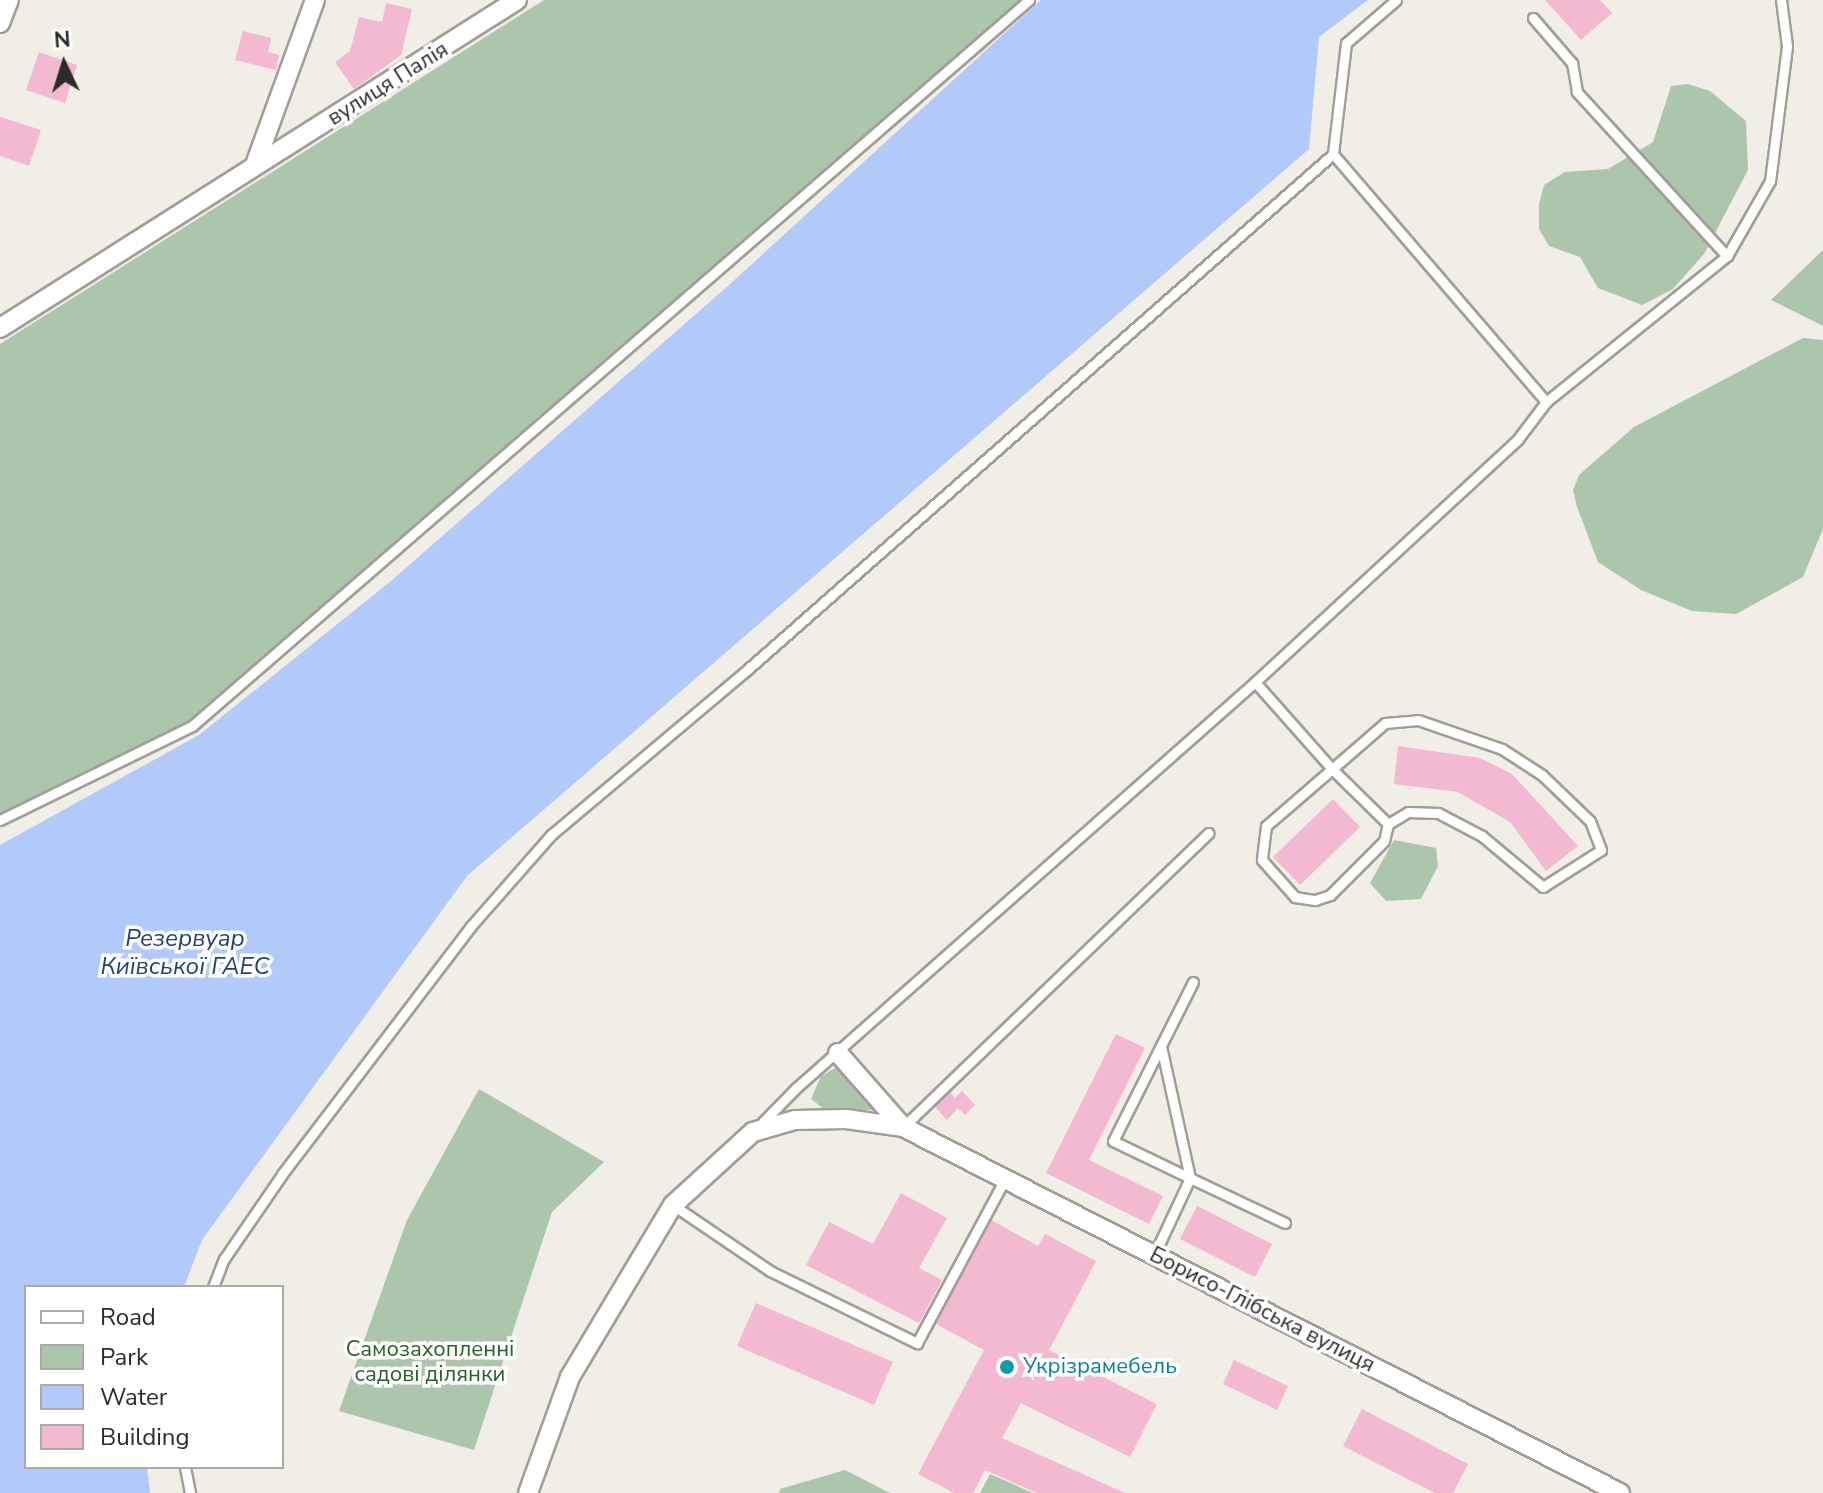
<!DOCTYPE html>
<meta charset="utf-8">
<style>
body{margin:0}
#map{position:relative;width:1823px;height:1493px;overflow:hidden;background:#f1ede7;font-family:"Nunito Sans",sans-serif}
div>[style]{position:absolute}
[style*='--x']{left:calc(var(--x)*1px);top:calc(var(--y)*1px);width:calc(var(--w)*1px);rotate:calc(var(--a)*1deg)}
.green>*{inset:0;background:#acc6ab}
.water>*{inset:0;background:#b2caf9}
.building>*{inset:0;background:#f2b9d0}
.roads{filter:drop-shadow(2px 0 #a19e97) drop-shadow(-2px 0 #a19e97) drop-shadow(0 2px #a19e97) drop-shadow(0 -2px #a19e97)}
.service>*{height:9px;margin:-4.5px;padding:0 4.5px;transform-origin:4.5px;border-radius:4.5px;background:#fff}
.minor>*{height:18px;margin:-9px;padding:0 9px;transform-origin:9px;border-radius:9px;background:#fff}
.dots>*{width:22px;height:22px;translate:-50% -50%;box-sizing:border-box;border:4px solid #fff;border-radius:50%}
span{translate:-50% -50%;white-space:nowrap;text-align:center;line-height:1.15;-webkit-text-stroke:7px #fff;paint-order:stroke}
.street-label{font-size:22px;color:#2d2b29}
.park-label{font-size:22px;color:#285f2a}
.culture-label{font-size:22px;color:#0d838f}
.left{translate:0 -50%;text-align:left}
.water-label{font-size:24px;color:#253f77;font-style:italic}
.legend{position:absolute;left:24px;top:1285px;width:260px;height:184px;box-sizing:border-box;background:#fff;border:2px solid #abaaa9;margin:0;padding:10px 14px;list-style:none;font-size:24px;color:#2d2b29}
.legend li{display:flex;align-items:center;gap:16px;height:40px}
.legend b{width:40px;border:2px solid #abaaa9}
.north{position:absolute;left:24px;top:24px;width:80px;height:80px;-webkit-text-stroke:6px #fff;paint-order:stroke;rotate:356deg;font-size:22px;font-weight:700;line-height:32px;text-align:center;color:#2d2b29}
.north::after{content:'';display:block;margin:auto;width:28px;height:36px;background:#2d2b29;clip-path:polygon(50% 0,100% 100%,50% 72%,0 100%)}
</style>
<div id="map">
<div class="green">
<div style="clip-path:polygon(544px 0,1029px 0,192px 726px,0 820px,0 344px)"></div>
<div style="clip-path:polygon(1688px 84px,1710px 91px,1746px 121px,1748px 170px,1704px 254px,1673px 289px,1642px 305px,1598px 288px,1580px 257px,1549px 246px,1539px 229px,1539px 204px,1544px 185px,1565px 172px,1608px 169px,1653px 142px,1671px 86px)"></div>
<div style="clip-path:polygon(1823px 250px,1823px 326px,1771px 300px)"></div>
<div style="clip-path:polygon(1803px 338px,1823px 340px,1823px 529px,1803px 577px,1736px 614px,1692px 611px,1641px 590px,1598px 562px,1577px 507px,1573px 490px,1579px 475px,1634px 427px)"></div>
<div style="clip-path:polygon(1394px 840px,1436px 848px,1438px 866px,1421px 899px,1386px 901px,1370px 883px)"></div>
<div style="clip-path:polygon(839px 1066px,874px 1110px,824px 1109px,811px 1099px,821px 1076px)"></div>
<div style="clip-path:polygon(479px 1089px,604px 1162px,552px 1212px,474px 1450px,339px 1411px,407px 1220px)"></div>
<div style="clip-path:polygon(845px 1470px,890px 1493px,779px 1493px,780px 1489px)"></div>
<div style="clip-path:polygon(990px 1474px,1033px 1493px,980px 1493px)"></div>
</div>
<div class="water">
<div style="clip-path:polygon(1041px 0,1368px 0,1319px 37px,1309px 149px,467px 876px,202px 1240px,184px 1287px,26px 1287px,26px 1467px,147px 1467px,150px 1493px,0 1493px,0 845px,199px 735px,391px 581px,729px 285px)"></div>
</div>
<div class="building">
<div style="clip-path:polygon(1545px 0,1600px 0,1612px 13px,1581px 40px)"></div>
<div style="clip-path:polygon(386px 3px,412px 9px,401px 55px,354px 89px,335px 62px,350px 51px,359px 17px,382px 22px)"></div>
<div style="clip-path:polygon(243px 31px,271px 38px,268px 52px,279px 55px,276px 70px,235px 60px)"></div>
<div style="clip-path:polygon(39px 52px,77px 65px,65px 103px,26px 90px)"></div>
<div style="clip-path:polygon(0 117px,41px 130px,29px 166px,0 156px)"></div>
<div style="clip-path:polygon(1398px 746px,1480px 758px,1512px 774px,1578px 846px,1546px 871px,1510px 822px,1458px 792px,1394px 784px)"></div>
<div style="clip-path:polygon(1333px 799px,1360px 827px,1300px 885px,1273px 857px)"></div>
<div style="clip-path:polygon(1116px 1034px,1145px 1048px,1089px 1160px,1163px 1196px,1149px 1224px,1046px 1173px)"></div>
<div style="clip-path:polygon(962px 1091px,975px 1105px,965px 1115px,958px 1108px,947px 1120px,935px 1107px,950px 1092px,955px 1098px)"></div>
<div style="clip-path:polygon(901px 1193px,947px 1218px,919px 1268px,942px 1280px,919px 1323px,806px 1265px,829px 1222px,873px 1244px)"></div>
<div style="clip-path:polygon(1197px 1206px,1272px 1244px,1255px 1277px,1180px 1239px)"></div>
<div style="clip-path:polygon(991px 1220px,1038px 1246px,1045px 1234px,1096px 1261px,1049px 1350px,1157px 1404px,1130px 1457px,1021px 1403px,1002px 1438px,1125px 1493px,1037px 1493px,985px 1470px,973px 1493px,954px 1493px,918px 1474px,984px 1350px,936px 1324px)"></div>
<div style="clip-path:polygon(756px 1303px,893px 1362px,874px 1405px,737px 1346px)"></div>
<div style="clip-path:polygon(1234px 1360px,1288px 1386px,1277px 1410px,1223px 1384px)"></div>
<div style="clip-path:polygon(1362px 1409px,1468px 1464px,1453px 1493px,1435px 1493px,1343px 1446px)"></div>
</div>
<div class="roads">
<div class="service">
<div style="--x:1396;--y:0;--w:66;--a:139.3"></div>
<div style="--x:1346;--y:43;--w:112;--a:96.7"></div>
<div style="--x:1333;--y:154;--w:327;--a:49.3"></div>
<div style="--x:1533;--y:18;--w:60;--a:49.1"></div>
<div style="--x:1572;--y:63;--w:29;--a:80"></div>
<div style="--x:1577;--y:92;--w:222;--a:47.6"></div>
<div style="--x:1255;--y:682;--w:116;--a:48.5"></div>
<div style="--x:1332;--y:769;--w:70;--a:-41"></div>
<div style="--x:1385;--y:723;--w:33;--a:-5"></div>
<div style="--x:1418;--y:720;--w:89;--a:19"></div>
<div style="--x:1502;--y:749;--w:48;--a:33"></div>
<div style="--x:1542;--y:775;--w:66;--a:43.8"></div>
<div style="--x:1590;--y:821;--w:31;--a:69"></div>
<div style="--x:1601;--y:850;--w:69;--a:147.5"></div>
<div style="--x:1543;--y:887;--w:80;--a:-140.1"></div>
<div style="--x:1482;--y:836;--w:50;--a:-152.4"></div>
<div style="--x:1438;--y:813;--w:30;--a:-178"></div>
<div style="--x:1408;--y:812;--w:23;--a:149"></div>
<div style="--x:1388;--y:824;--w:78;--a:-135.5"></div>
<div style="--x:1332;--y:769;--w:87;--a:139.2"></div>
<div style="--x:1266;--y:826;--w:34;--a:97"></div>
<div style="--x:1262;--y:860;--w:50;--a:48.3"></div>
<div style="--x:1295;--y:897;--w:20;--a:9"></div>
<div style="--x:1315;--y:900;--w:16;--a:-18"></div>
<div style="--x:1330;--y:895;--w:76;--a:-45"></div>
<div style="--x:1384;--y:841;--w:17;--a:-77"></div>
<div style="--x:0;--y:820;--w:214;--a:-26.1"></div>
<div style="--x:192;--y:726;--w:1108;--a:-40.94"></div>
<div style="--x:1161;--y:1046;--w:135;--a:77.6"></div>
<div style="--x:1190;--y:1178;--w:105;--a:25.3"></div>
<div style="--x:758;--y:1127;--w:54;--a:-45.7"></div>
<div style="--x:796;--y:1088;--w:613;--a:-41.49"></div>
<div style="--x:1255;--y:682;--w:358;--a:-42.7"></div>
<div style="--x:1518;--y:439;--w:46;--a:-52.9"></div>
<div style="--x:1546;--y:402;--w:233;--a:-38.9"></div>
<div style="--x:1727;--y:256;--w:86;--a:-60.2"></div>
<div style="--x:1770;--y:181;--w:136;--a:-82.8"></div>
<div style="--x:1787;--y:46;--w:46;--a:-97.4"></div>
<div style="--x:903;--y:1127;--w:424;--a:-43.9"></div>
<div style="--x:673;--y:1205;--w:117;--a:34.2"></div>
<div style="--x:770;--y:1271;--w:164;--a:26.1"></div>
<div style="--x:917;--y:1343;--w:186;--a:-61.8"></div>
<div style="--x:1154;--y:1255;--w:85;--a:-64.9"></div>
<div style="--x:1190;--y:1178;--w:85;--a:-154.3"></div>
<div style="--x:1113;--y:1141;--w:178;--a:-63.3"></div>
<div style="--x:213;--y:1287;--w:30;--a:-69"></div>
<div style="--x:224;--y:1259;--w:104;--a:-55.5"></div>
<div style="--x:283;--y:1173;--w:310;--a:-52.7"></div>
<div style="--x:471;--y:926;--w:121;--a:-48.7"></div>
<div style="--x:551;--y:835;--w:258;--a:-40.1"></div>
<div style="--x:748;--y:669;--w:779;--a:-41.36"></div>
<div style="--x:185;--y:1467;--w:26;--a:79"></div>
</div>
<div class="minor">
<div style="--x:0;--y:23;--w:25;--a:-69"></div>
<div style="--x:256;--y:162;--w:172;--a:-70"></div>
<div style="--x:0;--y:328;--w:612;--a:-32.39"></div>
<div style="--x:838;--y:1053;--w:98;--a:48.7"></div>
<div style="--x:528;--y:1493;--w:123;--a:-70.1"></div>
<div style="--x:570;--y:1377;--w:200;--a:-59.1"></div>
<div style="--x:673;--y:1205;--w:108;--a:-42.4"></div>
<div style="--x:753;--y:1132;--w:44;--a:-15.9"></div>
<div style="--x:795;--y:1120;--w:51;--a:-1.1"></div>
<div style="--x:846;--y:1119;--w:58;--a:8"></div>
<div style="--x:903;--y:1127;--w:805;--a:27.04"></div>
</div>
</div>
<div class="dots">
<div style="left:1007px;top:1367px;background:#0f9aa8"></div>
</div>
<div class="street-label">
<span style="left:388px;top:84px;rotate:-32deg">вулиця Палія</span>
<span style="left:1262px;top:1310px;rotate:27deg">Борисо-Глібська вулиця</span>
</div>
<div class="park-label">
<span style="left:430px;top:1362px">Самозахопленні<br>садові ділянки</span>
</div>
<div class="culture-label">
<span class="left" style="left:1023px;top:1367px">Укрізрамебель</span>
</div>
<div class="water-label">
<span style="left:185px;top:953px">Резервуар<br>Київської ГАЕС</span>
</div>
<ul class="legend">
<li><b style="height:10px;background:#fff"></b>Road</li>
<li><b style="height:22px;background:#acc6ab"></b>Park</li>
<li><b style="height:22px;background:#b2caf9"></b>Water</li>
<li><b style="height:22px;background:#f2b9d0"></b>Building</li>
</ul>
<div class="north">N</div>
</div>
